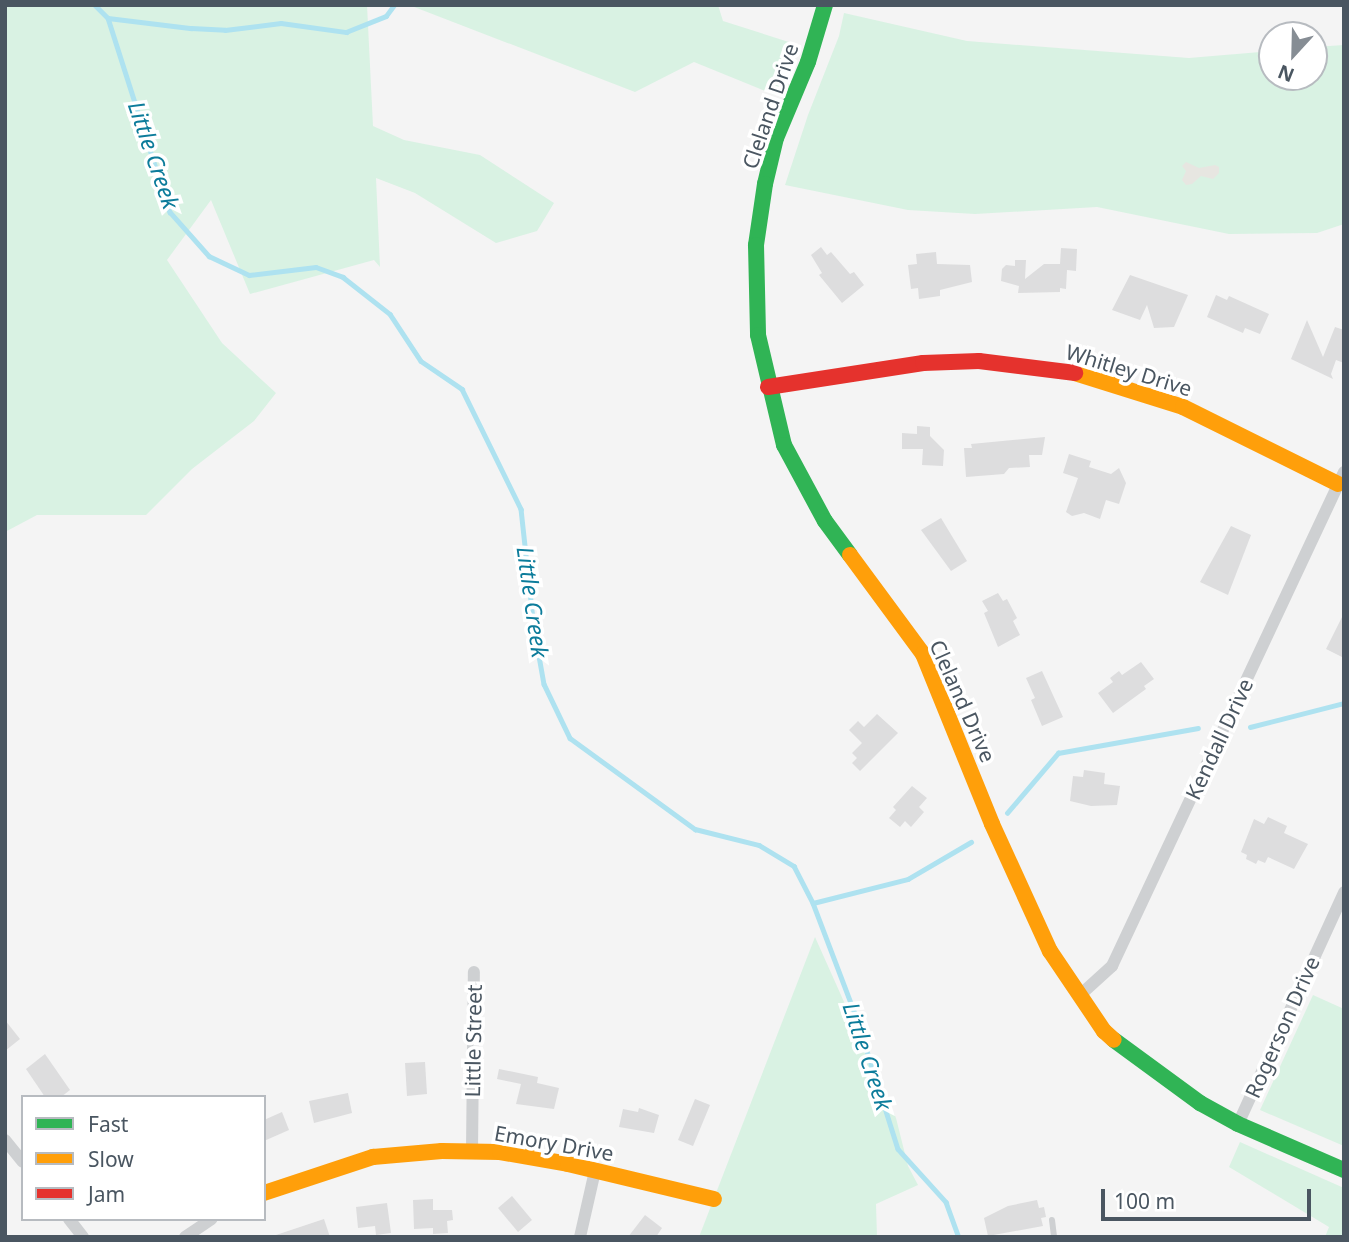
<!DOCTYPE html>
<style>
body{margin:0}
#map{position:relative;width:1349px;height:1242px;overflow:hidden;background:#f4f4f4;font-family:"Noto Sans",sans-serif}
div>[style]{position:absolute}
[style*='--x']{left:calc(var(--x)*1px);top:calc(var(--y)*1px);width:calc(var(--w)*1px);rotate:calc(var(--a)*1deg)}
.green>*{inset:0;background:#d9f2e3}
.sand>*{inset:0;background:#e7e6e1}
.stream>*{height:4.5px;margin:-2.25px;padding:0 2.25px;transform-origin:2.25px;border-radius:2.25px;background:#aee2f0}
.building>*{inset:0;background:#ddddde}
.lane>*{height:6px;margin:-3px;padding:0 3px;transform-origin:3px;border-radius:3px;background:#ced0d2}
.street>*{height:12px;margin:-6px;padding:0 6px;transform-origin:6px;border-radius:6px;background:#ced0d2}
.fast>*{height:16px;margin:-8px;padding:0 8px;transform-origin:8px;border-radius:8px;background:#30b455}
.slow>*{height:16px;margin:-8px;padding:0 8px;transform-origin:8px;border-radius:8px;background:#ff9f0a}
.jam>*{height:16px;margin:-8px;padding:0 8px;transform-origin:8px;border-radius:8px;background:#e5322d}
span{translate:-50% -50%;white-space:nowrap;text-align:center;line-height:1.15;-webkit-text-stroke:7px #fff;paint-order:stroke}
.street-label{font-size:21px;color:#4a5661}
.water-label{font-size:23px;color:#0c7c9b;font-style:italic}
.frame{position:absolute;inset:0;border:7px solid #4a5661;pointer-events:none}
.legend{position:absolute;left:21px;top:1095px;width:245px;height:126px;box-sizing:border-box;background:#fff;border:2px solid #b7bbc0;margin:0;padding:9px 12px;list-style:none;font-size:21px;color:#4a5661}
.legend li{display:flex;align-items:center;gap:14px;height:35px}
.legend b{width:35px;border:2px solid #b7bbc0}
.north{position:absolute;left:1258px;top:21px;width:70px;height:70px;box-sizing:border-box;background:#fff;border:2px solid #b7bbc0;border-radius:50%;rotate:202deg;font-size:19px;font-weight:700;line-height:28px;text-align:center;color:#4a5661}
.north::after{content:'';display:block;margin:auto;width:24px;height:32px;background:#868d94;clip-path:polygon(50% 0,100% 100%,50% 72%,0 100%)}
.scale{position:absolute;left:1101px;top:1189px;width:210px;height:32px;box-sizing:border-box;border:4px solid #4a5661;border-top:0;padding-left:9px;font-size:21px;line-height:24px;white-space:nowrap;color:#4a5661;-webkit-text-stroke:5px #fff;paint-order:stroke}
</style>
<div id="map">
<div class="green">
<div style="clip-path:polygon(5px 5px,367px 5px,373px 126px,404px 140px,480px 155px,554px 203px,537px 231px,496px 243px,415px 193px,376px 178px,380px 267px,374px 260px,250px 294px,211px 200px,167px 260px,222px 343px,276px 393px,254px 421px,192px 469px,146px 515px,37px 515px,5px 532px)"></div>
<div style="clip-path:polygon(409px 5px,718px 5px,723px 21px,795px 44px,775px 95px,694px 62px,635px 92px)"></div>
<div style="clip-path:polygon(844px 13px,967px 41px,1189px 58px,1272px 51px,1272px 77px,1314px 77px,1314px 47px,1344px 45px,1344px 224px,1317px 233px,1229px 234px,1097px 207px,975px 214px,908px 210px,785px 185px,808px 115px,839px 36px)"></div>
<div style="clip-path:polygon(815px 937px,896px 1118px,908px 1166px,918px 1185px,876px 1204px,877px 1237px,699px 1237px)"></div>
<div style="clip-path:polygon(1313px 995px,1344px 1009px,1344px 1146px,1260px 1110px)"></div>
<div style="clip-path:polygon(1240px 1142px,1344px 1188px,1344px 1237px,1325px 1237px,1329px 1227px,1229px 1167px)"></div>
</div>
<div class="sand">
<div style="clip-path:polygon(1186px 162px,1199px 168px,1215px 165px,1219px 167px,1219px 173px,1213px 179px,1201px 176px,1192px 184px,1186px 185px,1182px 180px,1186px 171px,1182px 166px)"></div>
</div>
<div class="stream">
<div style="--x:95;--y:5;--w:18;--a:45"></div>
<div style="--x:108;--y:18;--w:204;--a:72.3"></div>
<div style="--x:170;--y:212;--w:59;--a:48.4"></div>
<div style="--x:209;--y:256;--w:44;--a:25.4"></div>
<div style="--x:249;--y:275;--w:67;--a:-6.8"></div>
<div style="--x:316;--y:267;--w:29;--a:20"></div>
<div style="--x:343;--y:277;--w:60;--a:38.2"></div>
<div style="--x:390;--y:314;--w:56;--a:56.6"></div>
<div style="--x:421;--y:361;--w:50;--a:34.3"></div>
<div style="--x:462;--y:389;--w:134;--a:63.8"></div>
<div style="--x:521;--y:509;--w:120;--a:83.8"></div>
<div style="--x:534;--y:628;--w:57;--a:79.9"></div>
<div style="--x:544;--y:684;--w:60;--a:64.3"></div>
<div style="--x:570;--y:738;--w:155;--a:36.1"></div>
<div style="--x:695;--y:829;--w:66;--a:14"></div>
<div style="--x:759;--y:845;--w:41;--a:31"></div>
<div style="--x:794;--y:866;--w:42;--a:62.8"></div>
<div style="--x:813;--y:903;--w:121;--a:69.2"></div>
<div style="--x:856;--y:1016;--w:139;--a:72.5"></div>
<div style="--x:898;--y:1149;--w:72;--a:47.8"></div>
<div style="--x:946;--y:1202;--w:37;--a:70"></div>
<div style="--x:108;--y:18;--w:84;--a:6.9"></div>
<div style="--x:191;--y:28;--w:34;--a:3"></div>
<div style="--x:225;--y:30;--w:56;--a:-7.1"></div>
<div style="--x:281;--y:23;--w:66;--a:7.9"></div>
<div style="--x:346;--y:32;--w:43;--a:-21.8"></div>
<div style="--x:386;--y:16;--w:14;--a:-54"></div>
<div style="--x:1250;--y:727;--w:97;--a:-14.3"></div>
<div style="--x:1007;--y:813;--w:79;--a:-49.6"></div>
<div style="--x:1058;--y:753;--w:142;--a:-10.1"></div>
<div style="--x:813;--y:903;--w:98;--a:-14.2"></div>
<div style="--x:908;--y:879;--w:73;--a:-30.4"></div>
</div>
<div class="building">
<div style="clip-path:polygon(821px 247px,827px 255px,831px 252px,850px 274px,854px 272px,864px 285px,842px 303px,819px 275px,822px 273px,811px 255px)"></div>
<div style="clip-path:polygon(1061px 248px,1077px 249px,1076px 271px,1067px 270px,1066px 289px,1060px 288px,1060px 292px,1018px 293px,1019px 286px,1001px 281px,1002px 269px,1006px 265px,1015px 266px,1015px 260px,1026px 260px,1025px 279px,1044px 264px,1060px 264px)"></div>
<div style="clip-path:polygon(936px 252px,937px 264px,970px 265px,972px 282px,940px 290px,940px 296px,919px 299px,918px 288px,911px 289px,908px 265px,917px 264px,916px 254px)"></div>
<div style="clip-path:polygon(1130px 275px,1188px 295px,1174px 327px,1154px 328px,1147px 305px,1140px 320px,1112px 310px)"></div>
<div style="clip-path:polygon(1216px 295px,1227px 300px,1229px 296px,1269px 314px,1260px 334px,1245px 328px,1243px 333px,1207px 317px)"></div>
<div style="clip-path:polygon(1307px 320px,1323px 357px,1335px 327px,1344px 330px,1344px 363px,1336px 360px,1331px 374px,1333px 379px,1291px 359px)"></div>
<div style="clip-path:polygon(917px 426px,930px 427px,930px 436px,944px 450px,943px 466px,922px 465px,923px 449px,902px 449px,902px 433px,917px 434px)"></div>
<div style="clip-path:polygon(1045px 437px,1042px 455px,1029px 455px,1030px 467px,1009px 468px,1004px 474px,966px 477px,964px 448px,972px 448px,971px 444px)"></div>
<div style="clip-path:polygon(1069px 454px,1091px 461px,1089px 467px,1111px 474px,1119px 468px,1126px 483px,1119px 504px,1106px 500px,1100px 519px,1084px 513px,1072px 516px,1066px 512px,1078px 478px,1063px 473px)"></div>
<div style="clip-path:polygon(941px 518px,967px 561px,951px 571px,921px 530px)"></div>
<div style="clip-path:polygon(1231px 526px,1251px 535px,1228px 595px,1200px 582px)"></div>
<div style="clip-path:polygon(998px 593px,1003px 601px,1007px 599px,1017px 618px,1013px 621px,1020px 635px,998px 647px,984px 613px,988px 611px,982px 601px)"></div>
<div style="clip-path:polygon(1344px 613px,1344px 658px,1326px 649px)"></div>
<div style="clip-path:polygon(1141px 662px,1154px 679px,1144px 686px,1146px 689px,1113px 713px,1098px 693px,1113px 682px,1110px 678px,1119px 671px,1122px 675px)"></div>
<div style="clip-path:polygon(1042px 671px,1063px 717px,1042px 726px,1031px 700px,1035px 698px,1026px 678px)"></div>
<div style="clip-path:polygon(877px 714px,898px 733px,860px 771px,852px 763px,857px 758px,852px 753px,862px 743px,849px 730px,858px 721px,864px 727px)"></div>
<div style="clip-path:polygon(1084px 770px,1105px 773px,1104px 784px,1120px 786px,1117px 805px,1091px 806px,1070px 801px,1073px 776px,1083px 777px)"></div>
<div style="clip-path:polygon(912px 786px,927px 798px,919px 807px,924px 812px,911px 827px,905px 821px,900px 827px,889px 818px,896px 810px,893px 807px)"></div>
<div style="clip-path:polygon(1268px 817px,1287px 826px,1284px 833px,1308px 844px,1294px 869px,1268px 857px,1265px 863px,1258px 860px,1256px 864px,1246px 859px,1247px 855px,1241px 852px,1254px 819px,1264px 824px)"></div>
<div style="clip-path:polygon(5px 1020px,20px 1039px,5px 1051px)"></div>
<div style="clip-path:polygon(45px 1054px,70px 1090px,61px 1097px,45px 1097px,26px 1069px)"></div>
<div style="clip-path:polygon(425px 1062px,427px 1094px,407px 1096px,405px 1063px)"></div>
<div style="clip-path:polygon(499px 1069px,538px 1077px,537px 1083px,559px 1088px,554px 1109px,516px 1104px,521px 1084px,497px 1079px)"></div>
<div style="clip-path:polygon(348px 1093px,352px 1113px,314px 1123px,309px 1101px)"></div>
<div style="clip-path:polygon(695px 1099px,710px 1105px,693px 1146px,678px 1140px)"></div>
<div style="clip-path:polygon(639px 1108px,659px 1115px,654px 1133px,619px 1127px,623px 1109px,638px 1112px)"></div>
<div style="clip-path:polygon(282px 1112px,289px 1130px,264px 1141px,264px 1120px)"></div>
<div style="clip-path:polygon(512px 1196px,532px 1220px,518px 1232px,498px 1208px)"></div>
<div style="clip-path:polygon(433px 1199px,433px 1210px,452px 1210px,453px 1220px,447px 1221px,448px 1233px,433px 1234px,433px 1228px,414px 1229px,413px 1200px)"></div>
<div style="clip-path:polygon(1037px 1200px,1039px 1208px,1044px 1207px,1046px 1217px,1041px 1218px,1043px 1226px,988px 1236px,984px 1218px,1008px 1206px)"></div>
<div style="clip-path:polygon(387px 1203px,391px 1233px,376px 1235px,375px 1226px,358px 1228px,356px 1207px)"></div>
<div style="clip-path:polygon(645px 1215px,662px 1228px,656px 1237px,628px 1237px)"></div>
<div style="clip-path:polygon(324px 1219px,330px 1237px,276px 1237px,276px 1235px)"></div>
</div>
<div class="lane">
<div style="--x:1052;--y:1220;--w:17;--a:83"></div>
</div>
<div class="street">
<div style="--x:1079;--y:996;--w:45;--a:-42.3"></div>
<div style="--x:1112;--y:966;--w:546;--a:-64.84"></div>
<div style="--x:1238;--y:1124;--w:255;--a:-65.4"></div>
<div style="--x:5;--y:1140;--w:28;--a:51"></div>
<div style="--x:472;--y:1151;--w:179;--a:-89.4"></div>
<div style="--x:69;--y:1219;--w:23;--a:52"></div>
<div style="--x:185;--y:1237;--w:32;--a:-34"></div>
<div style="--x:580;--y:1237;--w:68;--a:-77.2"></div>
</div>
<div class="fast">
<div style="--x:825;--y:5;--w:59;--a:106.6"></div>
<div style="--x:808;--y:62;--w:82;--a:112.8"></div>
<div style="--x:776;--y:138;--w:47;--a:103.4"></div>
<div style="--x:765;--y:184;--w:62;--a:98.4"></div>
<div style="--x:756;--y:245;--w:90;--a:88.7"></div>
<div style="--x:758;--y:335;--w:113;--a:76.7"></div>
<div style="--x:784;--y:445;--w:86;--a:61.7"></div>
<div style="--x:825;--y:521;--w:42;--a:53.7"></div>
<div style="--x:1114;--y:1040;--w:107;--a:36.2"></div>
<div style="--x:1200;--y:1103;--w:43;--a:28.9"></div>
<div style="--x:1238;--y:1124;--w:116;--a:23.5"></div>
</div>
<div class="slow">
<div style="--x:1075;--y:373;--w:113;--a:17.5"></div>
<div style="--x:1183;--y:407;--w:173;--a:26.4"></div>
<div style="--x:850;--y:555;--w:123;--a:53.6"></div>
<div style="--x:923;--y:654;--w:183;--a:67.9"></div>
<div style="--x:992;--y:824;--w:140;--a:65.5"></div>
<div style="--x:1050;--y:951;--w:97;--a:56"></div>
<div style="--x:1104;--y:1031;--w:13;--a:42"></div>
<div style="--x:264;--y:1193;--w:115;--a:-18.3"></div>
<div style="--x:373;--y:1157;--w:69;--a:-5"></div>
<div style="--x:442;--y:1151;--w:58;--a:1"></div>
<div style="--x:500;--y:1152;--w:69;--a:10"></div>
<div style="--x:568;--y:1164;--w:150;--a:13.5"></div>
</div>
<div class="jam">
<div style="--x:768;--y:387;--w:157;--a:-8.8"></div>
<div style="--x:923;--y:363;--w:56;--a:-2"></div>
<div style="--x:979;--y:361;--w:97;--a:7.1"></div>
</div>
<div class="street-label">
<span style="left:770px;top:106px;rotate:-71deg">Cleland Drive</span>
<span style="left:1129px;top:370px;rotate:17deg">Whitley Drive</span>
<span style="left:963px;top:701px;rotate:66deg">Cleland Drive</span>
<span style="left:1219px;top:739px;rotate:-65deg">Kendall Drive</span>
<span style="left:1282px;top:1027px;rotate:-66deg">Rogerson Drive</span>
<span style="left:473px;top:1041px;rotate:-89deg">Little Street</span>
<span style="left:554px;top:1143px;rotate:10deg">Emory Drive</span>
</div>
<div class="water-label">
<span style="left:154px;top:155px;rotate:71deg">Little Creek</span>
<span style="left:533px;top:602px;rotate:82deg">Little Creek</span>
<span style="left:868px;top:1056px;rotate:72deg">Little Creek</span>
</div>
<div class="frame"></div>
<ul class="legend">
<li><b style="height:9px;background:#30b455"></b>Fast</li>
<li><b style="height:9px;background:#ff9f0a"></b>Slow</li>
<li><b style="height:9px;background:#e5322d"></b>Jam</li>
</ul>
<div class="north">N</div>
<div class="scale">100 m</div>
</div>
